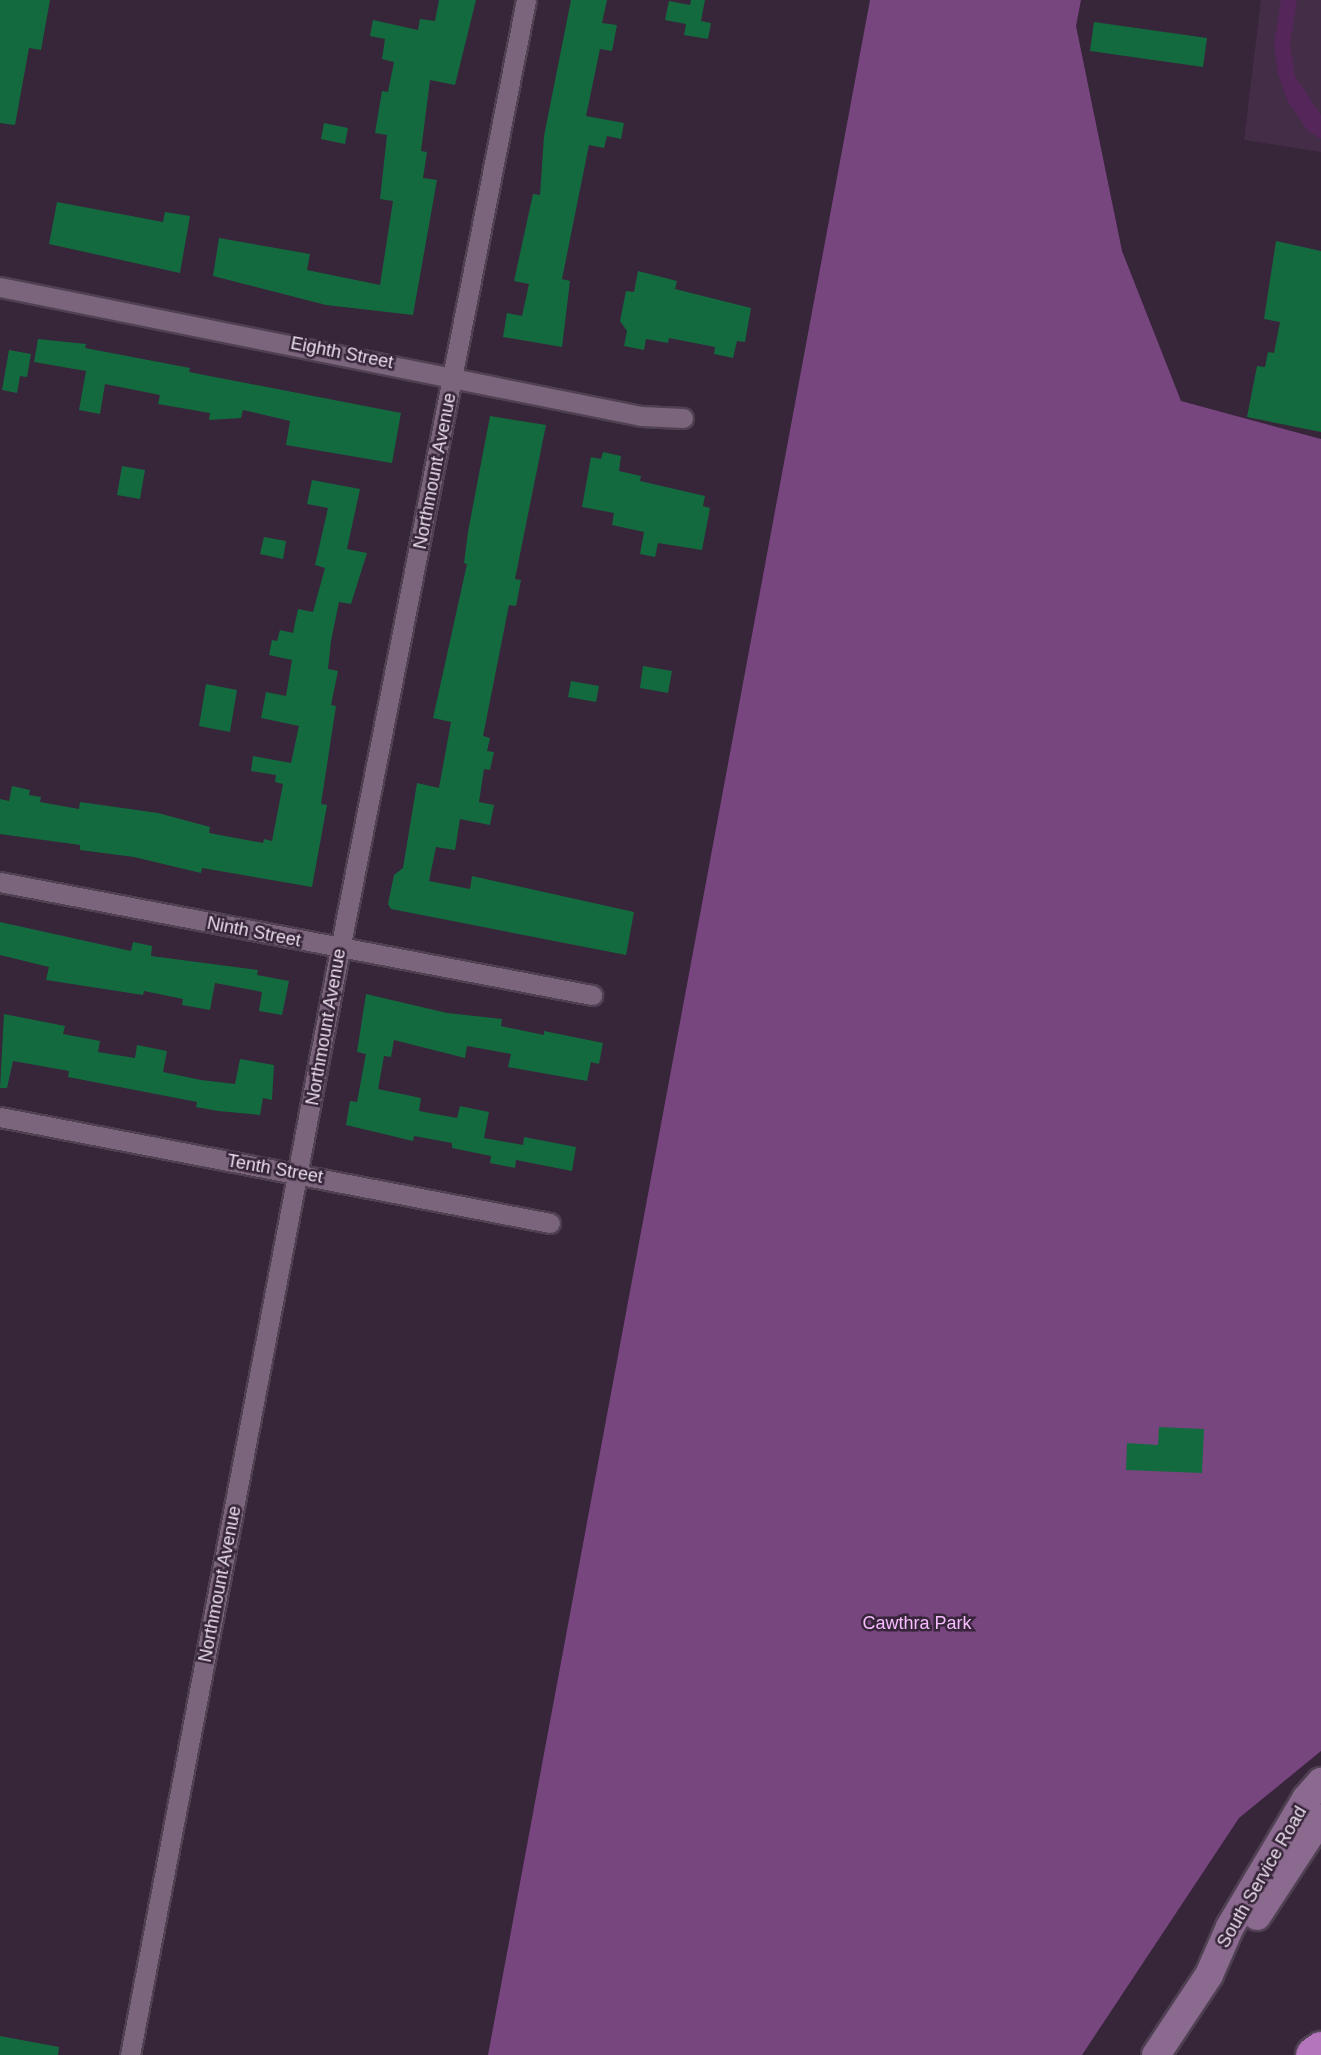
<!DOCTYPE html>
<style>
body{margin:0}
#map{position:relative;width:1321px;height:2055px;overflow:hidden;background:#37253a;font-family:Arial,sans-serif}
div>[style]{position:absolute}
[style*='--x']{left:calc(var(--x)*1px);top:calc(var(--y)*1px);width:calc(var(--w)*1px);rotate:calc(var(--a)*1deg)}
.built>*{inset:0;background:#442e47}
.green>*{inset:0;background:#54265a}
.forest>*{inset:0;background:#78467f}
.building>*{inset:0;background:#146a3f}
.roads{filter:drop-shadow(2px 0 #4f4052) drop-shadow(-2px 0 #4f4052) drop-shadow(0 2px #4f4052) drop-shadow(0 -2px #4f4052)}
.street>*{height:19px;margin:-9.5px;padding:0 9.5px;transform-origin:9.5px;border-radius:9.5px;background:#7a657c}
.secondary>*{height:28px;margin:-14px;padding:0 14px;transform-origin:14px;border-radius:14px;background:#8b6a8f}
.highway>*{height:37px;margin:-18.5px;padding:0 18.5px;transform-origin:18.5px;border-radius:18.5px;background:#b475bc}
span{translate:-50% -50%;white-space:nowrap;text-align:center;line-height:1.15;-webkit-text-stroke:5px #37253a;paint-order:stroke}
.street-label{font-size:18px;color:#ece0ee}
.park-label{font-size:18px;color:#f7bdff}
</style>
<div id="map">
<div class="built">
<div style="clip-path:polygon(1261px 0,1321px 0,1321px 152px,1244px 140px)"></div>
</div>
<div class="green">
<div style="clip-path:polygon(1281px 0,1297px 0,1290px 44px,1295px 76px,1321px 115px,1321px 139px,1308px 131px,1288px 102px,1278px 74px,1274px 44px)"></div>
</div>
<div class="forest">
<div style="clip-path:polygon(870px 0,1081px 0,1076px 26px,1122px 251px,1181px 401px,1321px 439px,1321px 1751px,1239px 1818px,1082px 2055px,488px 2055px)"></div>
</div>
<div class="building">
<div style="clip-path:polygon(0 0,50px 0,41px 50px,29px 48px,15px 125px,0 123px)"></div>
<div style="clip-path:polygon(439px 0,476px 0,455px 85px,430px 80px,421px 151px,427px 152px,423px 178px,437px 180px,413px 315px,326px 305px,213px 276px,219px 238px,310px 254px,307px 270px,380px 285px,393px 201px,380px 199px,387px 135px,375px 133px,382px 91px,388px 92px,394px 62px,382px 59px,385px 39px,370px 36px,373px 20px,418px 30px,420px 19px,435px 21px)"></div>
<div style="clip-path:polygon(571px 0,607px 0,602px 23px,617px 25px,612px 51px,600px 49px,586px 116px,624px 123px,621px 139px,607px 136px,604px 148px,589px 145px,562px 279px,570px 281px,562px 347px,503px 337px,507px 313px,522px 316px,529px 284px,514px 281px,533px 194px,540px 195px,544px 136px)"></div>
<div style="clip-path:polygon(691px 0,705px 0,701px 21px,711px 23px,708px 39px,684px 35px,686px 24px,665px 20px,669px 1px,690px 5px)"></div>
<div style="clip-path:polygon(1094px 22px,1207px 38px,1203px 67px,1090px 51px)"></div>
<div style="clip-path:polygon(324px 123px,348px 128px,345px 144px,321px 139px)"></div>
<div style="clip-path:polygon(57px 202px,163px 222px,165px 212px,190px 216px,180px 273px,49px 244px)"></div>
<div style="clip-path:polygon(1276px 241px,1321px 251px,1321px 432px,1247px 417px,1257px 366px,1265px 367px,1268px 352px,1274px 353px,1280px 322px,1264px 319px)"></div>
<div style="clip-path:polygon(638px 271px,677px 281px,675px 289px,751px 308px,745px 342px,737px 341px,733px 358px,714px 354px,715px 347px,669px 338px,668px 343px,646px 339px,644px 350px,624px 346px,627px 331px,620px 321px,626px 291px,634px 292px)"></div>
<div style="clip-path:polygon(38px 339px,86px 344px,85px 348px,190px 368px,189px 372px,401px 413px,392px 463px,286px 445px,290px 421px,243px 410px,241px 418px,209px 420px,210px 413px,158px 404px,160px 395px,105px 384px,100px 414px,79px 410px,86px 371px,34px 362px)"></div>
<div style="clip-path:polygon(9px 350px,31px 354px,27px 377px,20px 376px,17px 393px,2px 390px)"></div>
<div style="clip-path:polygon(490px 416px,546px 425px,515px 579px,521px 580px,516px 606px,509px 605px,483px 736px,490px 738px,487px 751px,494px 752px,490px 770px,484px 769px,479px 802px,494px 805px,490px 825px,460px 819px,455px 850px,436px 847px,429px 881px,470px 889px,472px 876px,634px 912px,626px 955px,391px 909px,388px 904px,394px 875px,403px 868px,417px 783px,439px 788px,451px 722px,433px 718px,467px 564px,464px 563px,468px 532px)"></div>
<div style="clip-path:polygon(603px 452px,621px 456px,619px 471px,641px 476px,640px 481px,705px 496px,703px 506px,710px 508px,702px 550px,658px 543px,655px 557px,640px 554px,644px 532px,612px 525px,614px 513px,582px 507px,591px 457px,601px 459px)"></div>
<div style="clip-path:polygon(122px 466px,145px 470px,140px 499px,117px 495px)"></div>
<div style="clip-path:polygon(312px 480px,360px 489px,347px 549px,367px 553px,351px 604px,339px 602px,331px 641px,328px 669px,338px 671px,331px 705px,336px 706px,321px 804px,327px 805px,312px 887px,202px 868px,201px 873px,134px 857px,80px 850px,80px 845px,0 834px,0 799px,9px 801px,12px 786px,30px 790px,29px 795px,41px 797px,40px 802px,79px 809px,80px 802px,158px 813px,210px 827px,209px 833px,263px 843px,264px 839px,272px 841px,283px 784px,275px 782px,276px 775px,251px 771px,253px 756px,291px 763px,299px 726px,261px 718px,266px 692px,286px 696px,292px 660px,269px 655px,272px 640px,277px 641px,280px 630px,293px 633px,298px 609px,313px 612px,325px 568px,315px 565px,328px 508px,307px 504px)"></div>
<div style="clip-path:polygon(264px 537px,286px 541px,283px 559px,260px 554px)"></div>
<div style="clip-path:polygon(643px 666px,672px 671px,668px 693px,640px 688px)"></div>
<div style="clip-path:polygon(571px 681px,599px 686px,596px 702px,568px 697px)"></div>
<div style="clip-path:polygon(206px 684px,237px 690px,230px 732px,199px 726px)"></div>
<div style="clip-path:polygon(0 922px,131px 951px,133px 942px,152px 946px,151px 956px,258px 970px,257px 975px,289px 981px,282px 1015px,259px 1011px,262px 992px,215px 983px,210px 1010px,182px 1005px,183px 999px,144px 991px,143px 995px,46px 980px,49px 967px,0 955px)"></div>
<div style="clip-path:polygon(366px 994px,447px 1013px,502px 1019px,501px 1026px,544px 1035px,544px 1031px,603px 1043px,599px 1064px,591px 1062px,587px 1081px,508px 1067px,511px 1054px,467px 1046px,465px 1058px,394px 1040px,391px 1057px,384px 1056px,378px 1089px,421px 1098px,419px 1111px,457px 1118px,460px 1106px,489px 1112px,484px 1138px,523px 1145px,524px 1137px,576px 1147px,572px 1171px,516px 1160px,515px 1168px,490px 1163px,491px 1156px,452px 1148px,452px 1143px,414px 1136px,413px 1141px,346px 1125px,350px 1101px,357px 1102px,366px 1054px,357px 1052px)"></div>
<div style="clip-path:polygon(4px 1014px,65px 1026px,63px 1034px,100px 1041px,98px 1052px,135px 1058px,137px 1045px,167px 1051px,163px 1072px,201px 1080px,235px 1084px,240px 1059px,274px 1065px,272px 1100px,263px 1098px,260px 1115px,218px 1111px,196px 1107px,197px 1102px,68px 1077px,69px 1071px,13px 1061px,7px 1088px,0 1088px)"></div>
<div style="clip-path:polygon(1159px 1427px,1204px 1429px,1202px 1473px,1126px 1470px,1127px 1443px,1158px 1445px)"></div>
<div style="clip-path:polygon(0 2036px,59px 2047px,58px 2055px,0 2055px)"></div>
</div>
<div class="roads">
<div class="street">
<div style="--x:0;--y:287;--w:654;--a:11.38"></div>
<div style="--x:641;--y:416;--w:42;--a:2.7"></div>
<div style="--x:0;--y:882;--w:603;--a:10.81"></div>
<div style="--x:0;--y:1117;--w:560;--a:10.91"></div>
<div style="--x:130;--y:2055;--w:1126;--a:-79.25"></div>
<div style="--x:340;--y:949;--w:967;--a:-78.91"></div>
</div>
<div class="secondary">
<div style="--x:1257;--y:1916;--w:117;--a:-56.9"></div>
<div style="--x:1156;--y:2055;--w:96;--a:-56.5"></div>
<div style="--x:1209;--y:1975;--w:52;--a:-66.4"></div>
<div style="--x:1230;--y:1927;--w:149;--a:-59.3"></div>
<div style="--x:1306;--y:1799;--w:23;--a:-49"></div>
</div>
<div class="highway">
<div style="--x:1314;--y:2055;--w:9;--a:-36"></div>
</div>
</div>
<div class="street-label">
<span style="left:342px;top:353px;rotate:11deg">Eighth Street</span>
<span style="left:435px;top:471px;rotate:-79deg">Northmount Avenue</span>
<span style="left:254px;top:932px;rotate:11deg">Ninth Street</span>
<span style="left:326px;top:1027px;rotate:-80deg">Northmount Avenue</span>
<span style="left:275px;top:1169px;rotate:10deg">Tenth Street</span>
<span style="left:220px;top:1584px;rotate:-79deg">Northmount Avenue</span>
<span style="left:1262px;top:1877px;rotate:-60deg">South Service Road</span>
</div>
<div class="park-label">
<span style="left:917px;top:1623px">Cawthra Park</span>
</div>
</div>
